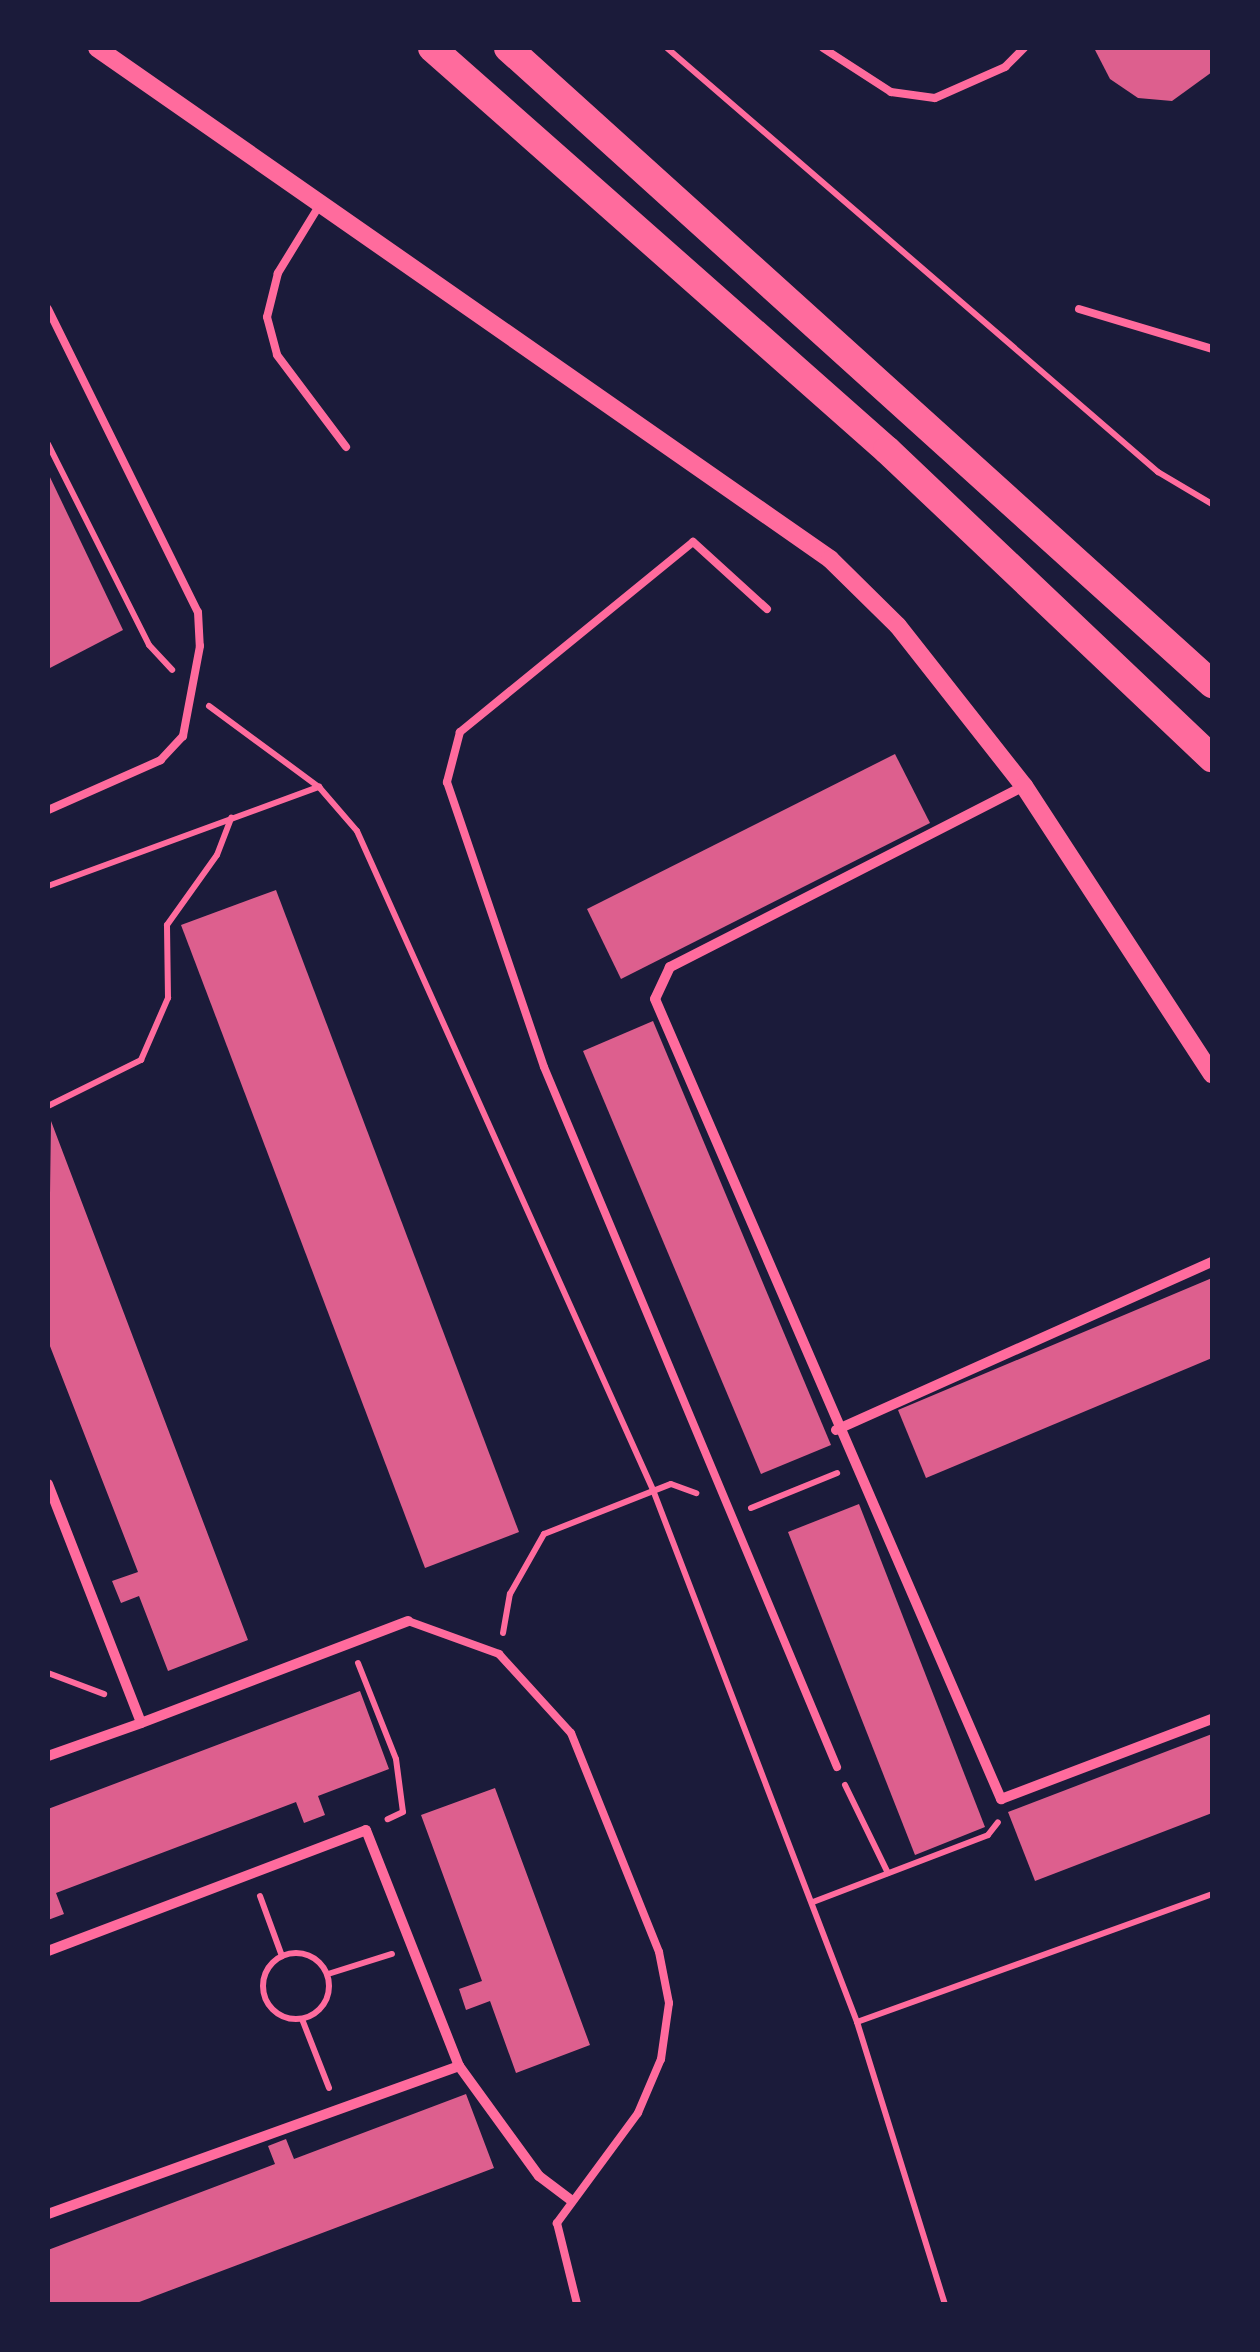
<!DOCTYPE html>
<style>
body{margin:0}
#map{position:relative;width:1260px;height:2352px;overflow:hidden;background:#1b1b3a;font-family:"Noto Sans",sans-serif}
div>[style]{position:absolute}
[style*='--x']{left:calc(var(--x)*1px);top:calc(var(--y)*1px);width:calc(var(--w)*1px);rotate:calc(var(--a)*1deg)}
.building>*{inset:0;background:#dd5f8e}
.path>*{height:6px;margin:-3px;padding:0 3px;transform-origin:3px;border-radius:3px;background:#ff6b9d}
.path>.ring{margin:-3px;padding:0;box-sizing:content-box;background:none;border:6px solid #ff6b9d;border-radius:50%}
.service>*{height:8px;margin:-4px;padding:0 4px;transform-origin:4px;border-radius:4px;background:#ff6b9d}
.minor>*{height:10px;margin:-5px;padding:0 5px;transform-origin:5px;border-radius:5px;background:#ff6b9d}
.tertiary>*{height:18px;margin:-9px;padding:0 9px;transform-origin:9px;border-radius:9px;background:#ff6b9d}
.trunk>*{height:28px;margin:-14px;padding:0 14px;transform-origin:14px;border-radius:14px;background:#ff6b9d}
span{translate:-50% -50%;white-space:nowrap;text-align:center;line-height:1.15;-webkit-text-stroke:9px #1b1b3a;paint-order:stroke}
.frame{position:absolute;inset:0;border:50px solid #1b1b3a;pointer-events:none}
</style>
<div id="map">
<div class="building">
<div style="clip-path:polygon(1094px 48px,1212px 48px,1212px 72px,1172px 101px,1138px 98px,1110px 79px)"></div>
<div style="clip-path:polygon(48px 473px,123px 630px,48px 669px)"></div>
<div style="clip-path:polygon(895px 754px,930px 823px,621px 979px,587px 909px)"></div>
<div style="clip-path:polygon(276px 890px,519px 1532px,425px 1568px,181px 925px)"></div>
<div style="clip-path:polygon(653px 1021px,831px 1445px,761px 1474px,583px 1051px)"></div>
<div style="clip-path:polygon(51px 1121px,248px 1640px,168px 1671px,139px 1596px,121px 1603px,112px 1581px,138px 1572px,48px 1341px)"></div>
<div style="clip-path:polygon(1212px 1278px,1212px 1358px,926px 1478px,898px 1410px)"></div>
<div style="clip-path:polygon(859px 1504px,985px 1827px,915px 1855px,788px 1532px)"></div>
<div style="clip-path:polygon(360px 1691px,389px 1769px,318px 1796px,325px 1815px,304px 1823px,296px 1802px,56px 1893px,64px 1914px,48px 1920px,48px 1809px)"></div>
<div style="clip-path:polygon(1212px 1734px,1212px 1813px,1035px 1881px,1008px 1812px)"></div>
<div style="clip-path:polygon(495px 1788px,590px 2045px,516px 2073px,490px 2001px,466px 2010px,459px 1989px,482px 1981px,421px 1815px)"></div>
<div style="clip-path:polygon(466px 2094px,494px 2168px,134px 2304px,48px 2304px,48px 2250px,275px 2164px,268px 2146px,286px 2139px,294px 2159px)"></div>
</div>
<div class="path">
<div style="--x:667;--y:48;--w:649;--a:40.81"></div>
<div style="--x:1158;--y:472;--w:63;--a:30.7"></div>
<div style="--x:48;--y:444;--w:225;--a:63.3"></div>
<div style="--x:149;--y:645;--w:34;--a:47"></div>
<div style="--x:209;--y:706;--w:137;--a:36.4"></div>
<div style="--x:48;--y:886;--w:289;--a:-20.1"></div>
<div style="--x:319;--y:787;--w:58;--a:49.2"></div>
<div style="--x:357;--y:831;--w:722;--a:65.81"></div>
<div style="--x:653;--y:1490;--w:570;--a:69.02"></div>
<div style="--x:857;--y:2022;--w:295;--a:72.7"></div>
<div style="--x:48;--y:1106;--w:104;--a:-26.3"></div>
<div style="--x:141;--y:1060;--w:68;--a:-66.5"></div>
<div style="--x:168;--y:998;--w:73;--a:-90.8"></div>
<div style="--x:167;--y:925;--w:86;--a:-54.5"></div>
<div style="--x:217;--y:855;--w:40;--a:-69"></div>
<div style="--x:751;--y:1508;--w:93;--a:-22.1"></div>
<div style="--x:503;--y:1633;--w:40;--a:-80"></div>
<div style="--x:510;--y:1594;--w:69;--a:-60.5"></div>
<div style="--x:544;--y:1534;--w:136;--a:-21.5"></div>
<div style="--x:671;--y:1484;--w:27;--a:20"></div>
<div style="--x:358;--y:1663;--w:103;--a:68.4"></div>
<div style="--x:396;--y:1759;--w:53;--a:82.5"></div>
<div style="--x:403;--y:1812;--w:17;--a:155"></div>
<div style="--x:48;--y:1673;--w:60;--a:20.6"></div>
<div style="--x:845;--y:1785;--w:98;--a:64"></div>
<div style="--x:260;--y:1896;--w:64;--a:69.9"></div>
<div style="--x:813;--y:1902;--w:187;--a:-20.9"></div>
<div style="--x:988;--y:1835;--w:16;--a:-52"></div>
<div class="ring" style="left:263px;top:1953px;width:60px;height:60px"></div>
<div style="--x:328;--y:1974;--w:67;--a:-17.4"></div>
<div style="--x:302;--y:2019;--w:74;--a:68.6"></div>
<div style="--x:857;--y:2022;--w:377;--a:-19.8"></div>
</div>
<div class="service">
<div style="--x:823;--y:48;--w:81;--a:32.9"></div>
<div style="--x:891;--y:92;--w:44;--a:7.8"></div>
<div style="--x:935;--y:98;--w:77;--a:-23.9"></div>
<div style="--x:1005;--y:67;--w:27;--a:-45"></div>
<div style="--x:319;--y:206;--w:79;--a:121.5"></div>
<div style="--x:278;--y:273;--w:45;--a:104"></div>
<div style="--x:267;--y:317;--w:39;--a:75"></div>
<div style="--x:277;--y:355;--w:115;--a:53.1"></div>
<div style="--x:48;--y:309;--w:338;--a:63.7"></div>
<div style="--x:198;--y:612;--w:34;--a:87"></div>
<div style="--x:200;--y:646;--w:92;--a:100.7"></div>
<div style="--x:183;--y:736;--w:33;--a:133"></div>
<div style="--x:161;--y:760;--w:124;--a:156.1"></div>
<div style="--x:1079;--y:309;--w:139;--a:16.7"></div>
<div style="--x:767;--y:609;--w:100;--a:-137.8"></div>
<div style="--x:693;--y:542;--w:301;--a:140.8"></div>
<div style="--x:460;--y:732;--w:52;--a:104.6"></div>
<div style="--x:447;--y:782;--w:301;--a:71.2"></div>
<div style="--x:544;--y:1067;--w:759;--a:67.29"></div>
<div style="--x:408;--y:1621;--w:97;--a:19.9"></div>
<div style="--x:499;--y:1654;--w:107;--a:47.7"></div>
<div style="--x:571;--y:1733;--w:236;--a:68.1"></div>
<div style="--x:659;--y:1952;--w:52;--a:78.9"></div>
<div style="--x:669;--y:2003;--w:57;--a:98.1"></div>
<div style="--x:661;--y:2059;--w:59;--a:113.1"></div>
<div style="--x:638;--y:2113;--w:137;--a:126.4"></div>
<div style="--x:557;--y:2223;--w:83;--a:76.1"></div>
</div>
<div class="minor">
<div style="--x:1024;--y:786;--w:398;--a:152.9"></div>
<div style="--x:670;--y:967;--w:35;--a:115"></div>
<div style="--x:655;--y:999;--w:872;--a:66.61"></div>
<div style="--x:1001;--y:1799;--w:226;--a:-20.8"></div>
<div style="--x:836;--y:1430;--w:412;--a:-24.1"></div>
<div style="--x:48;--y:1484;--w:256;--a:68.7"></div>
<div style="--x:141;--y:1723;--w:286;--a:-20.9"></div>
<div style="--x:48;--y:1756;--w:99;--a:-19.5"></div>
<div style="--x:48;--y:1951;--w:340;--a:-20.8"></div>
<div style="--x:366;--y:1830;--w:254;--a:68.5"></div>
<div style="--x:459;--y:2066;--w:136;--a:54"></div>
<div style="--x:539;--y:2176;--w:39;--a:37"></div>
<div style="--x:48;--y:2214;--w:437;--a:-19.8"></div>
</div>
<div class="tertiary">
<div style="--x:97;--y:48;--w:894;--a:34.88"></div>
<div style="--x:830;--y:559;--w:95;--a:44.6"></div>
<div style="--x:898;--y:626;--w:204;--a:51.8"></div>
<div style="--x:1024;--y:786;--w:344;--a:56.9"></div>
</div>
<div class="trunk">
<div style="--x:432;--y:48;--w:607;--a:41.46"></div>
<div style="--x:887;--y:450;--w:448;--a:43.5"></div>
<div style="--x:508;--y:48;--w:949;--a:42.09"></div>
</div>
<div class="frame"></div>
</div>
